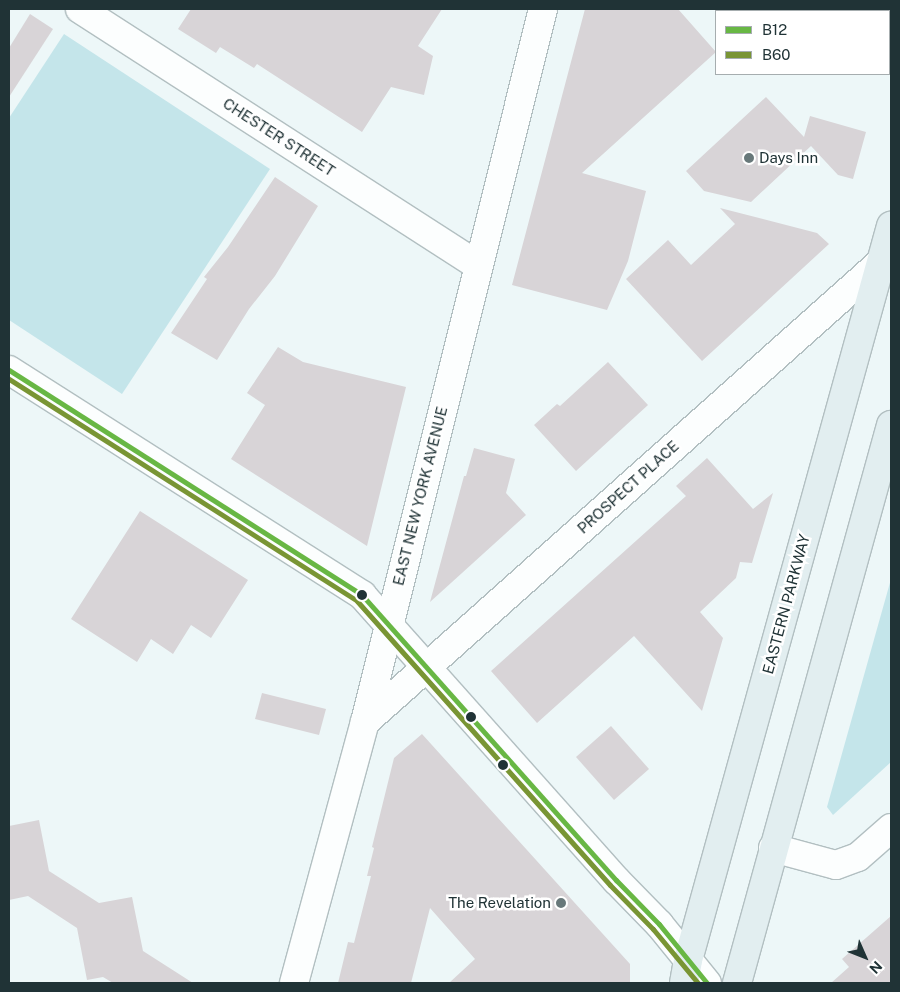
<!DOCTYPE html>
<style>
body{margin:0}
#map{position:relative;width:900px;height:992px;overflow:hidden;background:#edf7f8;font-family:"Public Sans",sans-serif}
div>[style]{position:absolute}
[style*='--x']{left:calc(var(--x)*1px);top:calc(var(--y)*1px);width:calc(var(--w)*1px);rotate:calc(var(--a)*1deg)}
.green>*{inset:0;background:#c4e5ea}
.building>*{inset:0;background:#d8d4d7}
.roads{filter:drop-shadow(1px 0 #b2bfc1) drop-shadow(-1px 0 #b2bfc1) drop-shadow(0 1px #b2bfc1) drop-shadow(0 -1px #b2bfc1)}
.street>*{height:28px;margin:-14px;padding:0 14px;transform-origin:14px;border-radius:14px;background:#fcfefe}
.secondary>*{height:28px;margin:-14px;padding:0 14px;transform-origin:14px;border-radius:14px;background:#fcfefe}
.primary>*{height:28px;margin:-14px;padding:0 14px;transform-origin:14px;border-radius:14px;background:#e2eef0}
.bus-1>*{height:5px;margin:-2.5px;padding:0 2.5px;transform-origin:2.5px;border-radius:2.5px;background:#68b744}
.bus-2>*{height:5px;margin:-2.5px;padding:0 2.5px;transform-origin:2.5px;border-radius:2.5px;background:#799534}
.dots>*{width:14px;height:14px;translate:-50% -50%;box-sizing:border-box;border:2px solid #fff;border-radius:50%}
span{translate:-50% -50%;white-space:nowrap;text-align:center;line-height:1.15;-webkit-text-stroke:5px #fff;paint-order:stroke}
.street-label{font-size:15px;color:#203336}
.poi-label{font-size:15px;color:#203336}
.left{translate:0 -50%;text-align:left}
.right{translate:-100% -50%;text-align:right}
.frame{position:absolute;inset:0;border:10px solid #203336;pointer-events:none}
.legend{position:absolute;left:715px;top:10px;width:175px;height:65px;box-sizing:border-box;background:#fff;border:1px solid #a6adaf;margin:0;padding:6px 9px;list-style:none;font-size:15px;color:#203336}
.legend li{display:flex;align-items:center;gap:10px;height:25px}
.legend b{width:25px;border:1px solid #a6adaf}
.north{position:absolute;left:840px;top:932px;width:50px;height:50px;-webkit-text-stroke:4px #fff;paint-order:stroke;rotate:134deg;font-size:14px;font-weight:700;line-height:20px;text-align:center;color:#203336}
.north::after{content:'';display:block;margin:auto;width:18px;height:22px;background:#203336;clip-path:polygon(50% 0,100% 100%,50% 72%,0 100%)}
</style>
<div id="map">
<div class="green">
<div style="clip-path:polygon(64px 34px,270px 169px,122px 394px,9px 320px,9px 118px)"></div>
<div style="clip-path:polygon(891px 579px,891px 762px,833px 815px,827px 807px)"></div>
</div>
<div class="building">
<div style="clip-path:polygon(191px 9px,442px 9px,418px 46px,433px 56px,424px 95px,391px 87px,362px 132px,257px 64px,254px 68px,220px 47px,216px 53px,178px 29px)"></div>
<div style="clip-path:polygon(585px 9px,678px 9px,716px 52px,582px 173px,646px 191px,628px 261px,607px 310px,512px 285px)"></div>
<div style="clip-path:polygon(30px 14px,53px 29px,9px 97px,9px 48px)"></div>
<div style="clip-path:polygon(766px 97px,804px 137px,810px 116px,866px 132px,853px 179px,838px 175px,811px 146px,751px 202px,704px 191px,686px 171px)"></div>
<div style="clip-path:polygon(275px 177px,318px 206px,275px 276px,249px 309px,217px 360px,171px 333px,207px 279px,204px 277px,228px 247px)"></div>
<div style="clip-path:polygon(720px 208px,817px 233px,829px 244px,702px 361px,626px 279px,668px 240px,691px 265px,735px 224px)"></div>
<div style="clip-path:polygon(278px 347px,303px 362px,406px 387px,367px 546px,231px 459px,265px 405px,247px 393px)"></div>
<div style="clip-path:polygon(608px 362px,648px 405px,576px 471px,534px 425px,557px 404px,560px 406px)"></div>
<div style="clip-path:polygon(474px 448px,515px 459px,506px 493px,526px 515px,430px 602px,464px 476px,466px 476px)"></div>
<div style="clip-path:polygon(707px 458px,753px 509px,773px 493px,752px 563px,740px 562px,736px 578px,700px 612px,723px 638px,702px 711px,634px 636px,537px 723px,491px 671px,686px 496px,676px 486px)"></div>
<div style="clip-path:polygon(140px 511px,248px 580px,211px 638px,191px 625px,173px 654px,151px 639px,137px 662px,71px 619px)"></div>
<div style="clip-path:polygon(262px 693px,326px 709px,319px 735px,255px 719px)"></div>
<div style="clip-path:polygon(611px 726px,649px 769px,614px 800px,576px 757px)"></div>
<div style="clip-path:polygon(422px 734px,630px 964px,630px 983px,449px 983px,475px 959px,430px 908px,411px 983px,338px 983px,348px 942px,354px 943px,371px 876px,367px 876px,374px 848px,372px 847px,394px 758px)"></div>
<div style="clip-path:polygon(39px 820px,49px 871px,99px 903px,132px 897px,143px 951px,193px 983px,113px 983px,103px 977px,87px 980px,77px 928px,28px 896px,9px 900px,9px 826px)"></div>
<div style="clip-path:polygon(891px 916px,891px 983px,831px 983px,849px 967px,842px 959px)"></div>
</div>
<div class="roads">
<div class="street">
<div style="--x:80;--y:9;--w:472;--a:32.8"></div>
<div style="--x:365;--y:722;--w:703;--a:-41.71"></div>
<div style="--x:773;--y:848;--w:65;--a:15.1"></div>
<div style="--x:836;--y:865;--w:23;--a:-20"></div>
<div style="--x:858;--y:857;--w:44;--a:-41.3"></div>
</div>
<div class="secondary">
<div style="--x:9;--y:370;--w:419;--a:32.5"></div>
<div style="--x:362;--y:595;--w:382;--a:48.3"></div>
<div style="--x:616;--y:880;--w:62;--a:45.7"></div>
<div style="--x:659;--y:924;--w:76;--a:50.9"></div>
<div style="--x:294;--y:983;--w:270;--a:-74.8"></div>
<div style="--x:365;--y:722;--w:735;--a:-75.98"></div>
</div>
<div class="primary">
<div style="--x:684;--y:983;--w:23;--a:-80"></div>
<div style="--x:688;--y:960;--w:762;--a:-74.54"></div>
<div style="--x:737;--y:983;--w:579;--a:-74.57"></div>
</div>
</div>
<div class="bus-1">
<div style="--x:9;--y:370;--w:419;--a:32.5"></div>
<div style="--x:362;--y:595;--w:382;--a:48.3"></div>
<div style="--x:616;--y:880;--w:62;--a:45.7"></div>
<div style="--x:659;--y:924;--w:76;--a:50.9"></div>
</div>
<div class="bus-2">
<div style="--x:9;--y:379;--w:413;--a:32.5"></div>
<div style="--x:357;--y:601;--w:380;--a:48.3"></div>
<div style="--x:610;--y:885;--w:62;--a:45.7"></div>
<div style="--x:653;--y:929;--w:70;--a:50.2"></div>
</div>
<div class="dots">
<div style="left:749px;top:158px;background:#68787a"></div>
<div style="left:362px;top:595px;background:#203336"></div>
<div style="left:471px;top:717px;background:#203336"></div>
<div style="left:503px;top:765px;background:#203336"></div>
<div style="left:561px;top:903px;background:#68787a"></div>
</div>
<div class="street-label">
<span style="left:279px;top:137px;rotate:33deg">CHESTER STREET</span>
<span style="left:628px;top:487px;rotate:-42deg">PROSPECT PLACE</span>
<span style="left:420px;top:496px;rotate:-76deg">EAST NEW YORK AVENUE</span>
<span style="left:786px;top:604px;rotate:-75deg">EASTERN PARKWAY</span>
</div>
<div class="poi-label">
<span class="left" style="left:759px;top:158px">Days Inn</span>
<span class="right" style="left:551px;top:903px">The Revelation</span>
</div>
<div class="frame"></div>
<ul class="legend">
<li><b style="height:6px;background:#68b744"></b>B12</li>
<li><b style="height:6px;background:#799534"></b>B60</li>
</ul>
<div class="north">N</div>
</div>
